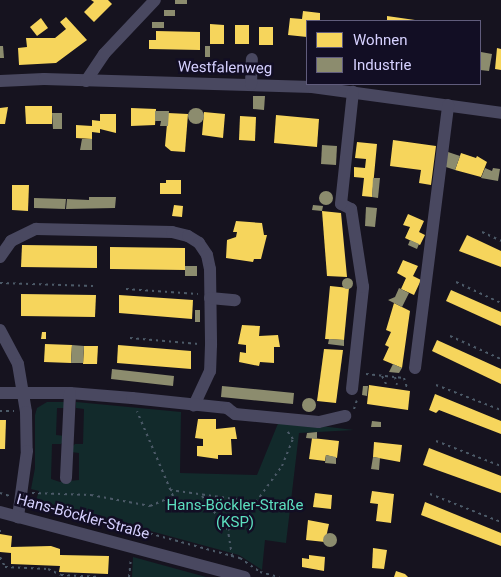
<!DOCTYPE html>
<meta charset="utf-8">
<style>
body{margin:0}
#map{position:relative;width:501px;height:577px;overflow:hidden;background:#16131f;font-family:Roboto,sans-serif}
div>[style]{position:absolute}
[style*='--x']{left:calc(var(--x)*1px);top:calc(var(--y)*1px);width:calc(var(--w)*1px);rotate:calc(var(--a)*1deg)}
.green>*{inset:0;background:#122a2b}
.homes>*{inset:0;background:#f6d55c}
.industry>*{inset:0;background:#8c8c6e}
.round{border-radius:50%}
.path>*{height:2px;margin-top:-1px;transform-origin:0;background:repeating-linear-gradient(90deg,#4c5a68 0 2.5px,transparent 0 6.5px)}
.minor>*{height:12px;margin:-6px;padding:0 6px;transform-origin:6px;border-radius:6px;background:#494860}
span{translate:-50% -50%;white-space:nowrap;text-align:center;line-height:1.15;-webkit-text-stroke:5px #120e24;paint-order:stroke}
.street-label{font-size:15px;color:#d6d1ff}
.park-label{font-size:15px;color:#5cdfbf}
.legend{position:absolute;left:306px;top:20px;width:175px;height:65px;box-sizing:border-box;background:#120e24;border:1px solid #605c7c;margin:0;padding:6px 9px;list-style:none;font-size:15px;color:#d6d1ff}
.legend li{display:flex;align-items:center;gap:10px;height:25px}
.legend b{width:25px;border:1px solid #605c7c}
</style>
<div id="map">
<div class="green">
<div style="clip-path:polygon(47px 402px,66px 402px,66px 408px,57px 408px,56px 435px,65px 436px,64px 440px,61px 444px,52px 444px,51px 479px,60px 482px,79px 480px,79px 453px,71px 452px,71px 448px,75px 444px,83px 444px,84px 409px,76px 408px,76px 402px,181px 412px,180px 473px,257px 475px,279px 421px,354px 430px,299px 433px,286px 543px,265px 540px,262px 570px,239px 555px,36px 500px,39px 491px,31px 489px,35px 468px,35px 415px,37px 408px)"></div>
<div style="clip-path:polygon(133px 557px,206px 577px,132px 577px)"></div>
</div>
<div class="homes">
<div style="clip-path:polygon(91px 0,108px 0,112px 4px,94px 22px,84px 12px,94px 2px)"></div>
<div style="clip-path:polygon(303px 11px,320px 13px,320px 21px,307px 21px,307px 37px,288px 35px,290px 18px,302px 19px)"></div>
<div style="clip-path:polygon(387px 16px,415px 20px,415px 21px,387px 21px)"></div>
<div style="clip-path:polygon(66px 17px,87px 40px,56px 63px,19px 65px,18px 48px,27px 47px,26px 38px,55px 38px,66px 29px,60px 22px)"></div>
<div style="clip-path:polygon(41px 18px,48px 28px,37px 36px,30px 27px)"></div>
<div style="clip-path:polygon(210px 24px,224px 25px,224px 44px,210px 44px)"></div>
<div style="clip-path:polygon(235px 25px,249px 25px,249px 44px,235px 44px)"></div>
<div style="clip-path:polygon(259px 27px,273px 27px,273px 45px,259px 45px)"></div>
<div style="clip-path:polygon(156px 31px,200px 32px,200px 50px,149px 49px,149px 40px,156px 40px)"></div>
<div style="clip-path:polygon(497px 48px,501px 49px,501px 70px,495px 69px)"></div>
<div style="clip-path:polygon(25px 106px,52px 106px,52px 124px,26px 124px)"></div>
<div style="clip-path:polygon(8px 107px,5px 124px,0 124px,0 108px)"></div>
<div style="clip-path:polygon(131px 108px,156px 109px,155px 125px,131px 126px)"></div>
<div style="clip-path:polygon(204px 112px,225px 114px,223px 138px,202px 135px)"></div>
<div style="clip-path:polygon(168px 113px,188px 114px,185px 152px,171px 151px,165px 146px)"></div>
<div style="clip-path:polygon(100px 114px,116px 114px,116px 133px,100px 129px,100px 133px,92px 132px,92px 139px,76px 138px,76px 125px,92px 126px,92px 120px,100px 121px)"></div>
<div style="clip-path:polygon(276px 115px,319px 119px,317px 147px,274px 143px)"></div>
<div style="clip-path:polygon(240px 116px,256px 117px,255px 141px,239px 140px)"></div>
<div style="clip-path:polygon(393px 140px,436px 146px,431px 185px,419px 183px,421px 170px,390px 166px)"></div>
<div style="clip-path:polygon(357px 142px,377px 144px,372px 197px,362px 196px,364px 178px,354px 177px,354px 167px,365px 168px,366px 159px,355px 158px)"></div>
<div style="clip-path:polygon(461px 153px,476px 158px,477px 156px,487px 162px,481px 177px,455px 170px)"></div>
<div style="clip-path:polygon(166px 180px,181px 180px,181px 194px,160px 194px,160px 183px,166px 183px)"></div>
<div style="clip-path:polygon(12px 185px,29px 185px,28px 211px,12px 210px)"></div>
<div style="clip-path:polygon(174px 205px,183px 206px,182px 217px,172px 216px)"></div>
<div style="clip-path:polygon(322px 211px,341px 213px,347px 277px,327px 276px)"></div>
<div style="clip-path:polygon(408px 214px,424px 221px,419px 232px,425px 235px,420px 245px,405px 238px,410px 227px,403px 225px)"></div>
<div style="clip-path:polygon(236px 221px,262px 223px,264px 235px,267px 235px,261px 259px,254px 259px,253px 262px,226px 258px,227px 240px,236px 237px,237px 232px,233px 232px)"></div>
<div style="clip-path:polygon(467px 235px,501px 251px,501px 267px,459px 251px)"></div>
<div style="clip-path:polygon(22px 245px,97px 246px,97px 268px,21px 267px)"></div>
<div style="clip-path:polygon(110px 247px,185px 248px,185px 270px,110px 269px)"></div>
<div style="clip-path:polygon(403px 260px,418px 266px,413px 276px,421px 280px,414px 295px,401px 289px,406px 278px,397px 273px)"></div>
<div style="clip-path:polygon(330px 286px,349px 288px,344px 340px,325px 339px)"></div>
<div style="clip-path:polygon(451px 290px,501px 312px,501px 326px,446px 301px)"></div>
<div style="clip-path:polygon(21px 294px,96px 295px,95px 317px,21px 316px)"></div>
<div style="clip-path:polygon(119px 295px,193px 300px,192px 319px,119px 313px)"></div>
<div style="clip-path:polygon(394px 303px,410px 311px,402px 368px,383px 360px,389px 347px,385px 345px,391px 332px,386px 330px)"></div>
<div style="clip-path:polygon(242px 325px,260px 326px,259px 336px,278px 335px,280px 347px,274px 347px,274px 363px,260px 362px,259px 366px,239px 362px,240px 352px,246px 353px,246px 345px,238px 344px)"></div>
<div style="clip-path:polygon(42px 332px,46px 332px,46px 339px,41px 339px)"></div>
<div style="clip-path:polygon(437px 340px,501px 369px,501px 384px,432px 351px)"></div>
<div style="clip-path:polygon(45px 344px,72px 345px,71px 363px,44px 362px)"></div>
<div style="clip-path:polygon(118px 345px,191px 351px,191px 369px,117px 363px)"></div>
<div style="clip-path:polygon(84px 346px,98px 346px,97px 364px,83px 364px)"></div>
<div style="clip-path:polygon(324px 349px,343px 350px,336px 403px,317px 401px)"></div>
<div style="clip-path:polygon(369px 385px,410px 391px,408px 410px,367px 404px)"></div>
<div style="clip-path:polygon(435px 394px,501px 421px,501px 434px,439px 410px,436px 413px,429px 410px)"></div>
<div style="clip-path:polygon(198px 419px,216px 419px,216px 429px,235px 427px,237px 439px,231px 439px,232px 455px,218px 455px,218px 459px,197px 456px,197px 446px,203px 446px,203px 439px,195px 438px)"></div>
<div style="clip-path:polygon(0 420px,6px 420px,5px 449px,0 449px)"></div>
<div style="clip-path:polygon(312px 438px,339px 441px,337px 458px,326px 455px,325px 461px,309px 459px)"></div>
<div style="clip-path:polygon(374px 442px,402px 445px,400px 462px,373px 457px)"></div>
<div style="clip-path:polygon(429px 448px,501px 476px,501px 493px,423px 465px)"></div>
<div style="clip-path:polygon(372px 491px,394px 494px,391px 523px,376px 521px,378px 504px,370px 503px)"></div>
<div style="clip-path:polygon(315px 493px,332px 495px,331px 509px,313px 507px)"></div>
<div style="clip-path:polygon(425px 502px,501px 533px,501px 546px,421px 515px)"></div>
<div style="clip-path:polygon(308px 520px,329px 524px,325px 542px,306px 540px)"></div>
<div style="clip-path:polygon(0 534px,12px 536px,11px 547px,51px 546px,60px 549px,60px 555px,109px 556px,108px 574px,59px 572px,60px 566px,11px 564px,11px 553px,0 552px)"></div>
<div style="clip-path:polygon(373px 548px,387px 550px,384px 569px,372px 568px)"></div>
<div style="clip-path:polygon(309px 555px,325px 557px,324px 571px,302px 567px,302px 558px,309px 559px)"></div>
<div style="clip-path:polygon(396px 571px,405px 574px,408px 577px,394px 577px)"></div>
</div>
<div class="industry">
<div style="clip-path:polygon(175px 0,187px 0,187px 4px,175px 4px)"></div>
<div style="clip-path:polygon(164px 10px,175px 10px,175px 16px,164px 16px)"></div>
<div style="clip-path:polygon(152px 22px,164px 22px,164px 28px,152px 28px)"></div>
<div style="clip-path:polygon(0 46px,3px 46px,4px 58px,0 58px)"></div>
<div style="clip-path:polygon(205px 46px,210px 46px,210px 57px,205px 57px)"></div>
<div style="clip-path:polygon(481px 52px,492px 54px,489px 71px,480px 70px)"></div>
<div style="clip-path:polygon(253px 96px,265px 96px,264px 110px,253px 109px)"></div>
<div class="round" style="left:188px;top:108px;width:16px;height:16px"></div>
<div style="clip-path:polygon(155px 111px,169px 111px,168px 126px,160px 126px,161px 121px,155px 121px)"></div>
<div style="clip-path:polygon(52px 113px,62px 113px,62px 129px,53px 129px)"></div>
<div style="clip-path:polygon(82px 139px,92px 139px,92px 150px,80px 150px)"></div>
<div style="clip-path:polygon(322px 145px,337px 146px,336px 165px,321px 164px)"></div>
<div style="clip-path:polygon(445px 151px,460px 156px,455px 170px,443px 166px)"></div>
<div style="clip-path:polygon(485px 168px,492px 171px,493px 168px,500px 169px,498px 181px,481px 178px)"></div>
<div style="clip-path:polygon(373px 178px,380px 178px,378px 198px,372px 197px)"></div>
<div class="round" style="left:319px;top:191px;width:14px;height:14px"></div>
<div style="clip-path:polygon(89px 197px,116px 197px,115px 208px,66px 209px,67px 199px,89px 200px)"></div>
<div style="clip-path:polygon(34px 198px,66px 199px,65px 209px,34px 208px)"></div>
<div style="clip-path:polygon(313px 205px,323px 206px,322px 211px,312px 210px)"></div>
<div style="clip-path:polygon(366px 207px,377px 208px,375px 227px,365px 226px)"></div>
<div style="clip-path:polygon(410px 240px,419px 244px,417px 249px,408px 245px)"></div>
<div style="clip-path:polygon(185px 266px,197px 266px,197px 276px,185px 276px)"></div>
<div class="round" style="left:341.5px;top:277.5px;width:11px;height:11px"></div>
<div style="clip-path:polygon(399px 288px,409px 293px,402px 307px,388px 300px,395px 297px)"></div>
<div style="clip-path:polygon(195px 310px,200px 310px,200px 322px,195px 322px)"></div>
<div style="clip-path:polygon(329px 339px,344px 340px,344px 346px,328px 344px)"></div>
<div style="clip-path:polygon(72px 345px,84px 346px,83px 363px,71px 363px)"></div>
<div style="clip-path:polygon(393px 364px,402px 368px,399px 373px,389px 372px)"></div>
<div style="clip-path:polygon(112px 369px,174px 376px,173px 386px,111px 379px)"></div>
<div style="clip-path:polygon(222px 386px,294px 393px,293px 404px,221px 397px)"></div>
<div style="clip-path:polygon(363px 386px,368px 386px,367px 396px,362px 395px)"></div>
<div class="round" style="left:302px;top:398px;width:14px;height:14px"></div>
<div style="clip-path:polygon(372px 421px,381px 422px,381px 427px,371px 427px)"></div>
<div style="clip-path:polygon(317px 432px,317px 439px,306px 438px,307px 433px)"></div>
<div style="clip-path:polygon(326px 455px,336px 457px,336px 464px,325px 463px)"></div>
<div style="clip-path:polygon(373px 457px,380px 458px,379px 470px,371px 469px)"></div>
<div class="round" style="left:323px;top:533px;width:14px;height:14px"></div>
</div>
<div class="path">
<div style="--x:482;--y:232;--w:21;--a:25"></div>
<div style="--x:456;--y:282;--w:50;--a:25"></div>
<div style="--x:0;--y:283;--w:93;--a:1.8"></div>
<div style="--x:126;--y:289;--w:72;--a:4"></div>
<div style="--x:450;--y:336;--w:56;--a:24.3"></div>
<div style="--x:130;--y:338;--w:69;--a:5"></div>
<div style="--x:366;--y:374;--w:38;--a:6"></div>
<div style="--x:404;--y:378;--w:10;--a:73"></div>
<div style="--x:382;--y:376;--w:9;--a:63"></div>
<div style="--x:395;--y:377;--w:8;--a:76"></div>
<div style="--x:436;--y:385;--w:70;--a:21"></div>
<div style="--x:354;--y:409;--w:9;--a:-72"></div>
<div style="--x:0;--y:411;--w:14;--a:0"></div>
<div style="--x:436;--y:441;--w:70;--a:21"></div>
<div style="--x:170;--y:490;--w:87;--a:7.9"></div>
<div style="--x:256;--y:502;--w:44;--a:-54.2"></div>
<div style="--x:282;--y:466;--w:29;--a:-68"></div>
<div style="--x:293;--y:439;--w:9;--a:-126"></div>
<div style="--x:0;--y:493;--w:10;--a:17"></div>
<div style="--x:32;--y:493;--w:59;--a:1.9"></div>
<div style="--x:91;--y:495;--w:60;--a:10.6"></div>
<div style="--x:150;--y:506;--w:25;--a:-23"></div>
<div style="--x:173;--y:496;--w:92;--a:-113"></div>
<div style="--x:430;--y:494;--w:76;--a:21.5"></div>
<div style="--x:202;--y:496;--w:43;--a:52.6"></div>
<div style="--x:31;--y:501;--w:217;--a:15.3"></div>
<div style="--x:240;--y:558;--w:24;--a:35"></div>
<div style="--x:260;--y:572;--w:20;--a:15"></div>
<div style="--x:0;--y:530;--w:3;--a:90"></div>
<div style="--x:232;--y:556;--w:26;--a:-99"></div>
<div style="--x:228;--y:530;--w:23;--a:-34"></div>
<div style="--x:247;--y:517;--w:17;--a:-59"></div>
<div style="--x:0;--y:557;--w:11;--a:63"></div>
<div style="--x:5;--y:567;--w:43;--a:2.7"></div>
<div style="--x:48;--y:569;--w:14;--a:25"></div>
<div style="--x:61;--y:575;--w:35;--a:3"></div>
<div style="--x:129;--y:577;--w:18;--a:-84"></div>
</div>
<div class="minor">
<div style="--x:0;--y:81;--w:44;--a:-2.6"></div>
<div style="--x:44;--y:79;--w:268;--a:1.7"></div>
<div style="--x:312;--y:87;--w:191;--a:7.8"></div>
<div style="--x:86;--y:81;--w:32;--a:-56"></div>
<div style="--x:104;--y:54;--w:74;--a:-46.6"></div>
<div style="--x:251;--y:84;--w:25;--a:-88"></div>
<div style="--x:0;--y:257;--w:19;--a:-55"></div>
<div style="--x:11;--y:241;--w:28;--a:-26"></div>
<div style="--x:36;--y:229;--w:136;--a:1.3"></div>
<div style="--x:172;--y:232;--w:16;--a:14"></div>
<div style="--x:188;--y:236;--w:13;--a:32"></div>
<div style="--x:199;--y:243;--w:14;--a:56"></div>
<div style="--x:207;--y:255;--w:14;--a:78"></div>
<div style="--x:210;--y:269;--w:76;--a:89.2"></div>
<div style="--x:211;--y:345;--w:26;--a:92"></div>
<div style="--x:210;--y:371;--w:38;--a:115"></div>
<div style="--x:210;--y:298;--w:25;--a:5"></div>
<div style="--x:0;--y:330;--w:38;--a:62"></div>
<div style="--x:18;--y:364;--w:49;--a:80.5"></div>
<div style="--x:26;--y:412;--w:39;--a:89"></div>
<div style="--x:27;--y:451;--w:67;--a:97.8"></div>
<div style="--x:415;--y:368;--w:265;--a:-82.8"></div>
<div style="--x:352;--y:389;--w:103;--a:-83.8"></div>
<div style="--x:363;--y:287;--w:79;--a:-98.7"></div>
<div style="--x:351;--y:209;--w:11;--a:-153"></div>
<div style="--x:341;--y:204;--w:113;--a:-83.9"></div>
<div style="--x:0;--y:393;--w:70;--a:0"></div>
<div style="--x:70;--y:393;--w:62;--a:4.6"></div>
<div style="--x:132;--y:398;--w:96;--a:6"></div>
<div style="--x:227;--y:408;--w:10;--a:37"></div>
<div style="--x:235;--y:414;--w:84;--a:5.4"></div>
<div style="--x:319;--y:422;--w:27;--a:-13"></div>
<div style="--x:66;--y:478;--w:85;--a:-87.3"></div>
<div style="--x:0;--y:512;--w:253;--a:14.9"></div>
</div>
<div class="street-label">
<span style="left:225px;top:68px;rotate:1deg">Westfalenweg</span>
<span style="left:83px;top:517px;rotate:15deg">Hans-Böckler-Straße</span>
</div>
<div class="park-label">
<span style="left:235px;top:514px">Hans-Böckler-Straße<br>(KSP)</span>
</div>
<ul class="legend">
<li><b style="height:14px;background:#f6d55c"></b>Wohnen</li>
<li><b style="height:14px;background:#8c8c6e"></b>Industrie</li>
</ul>
</div>
